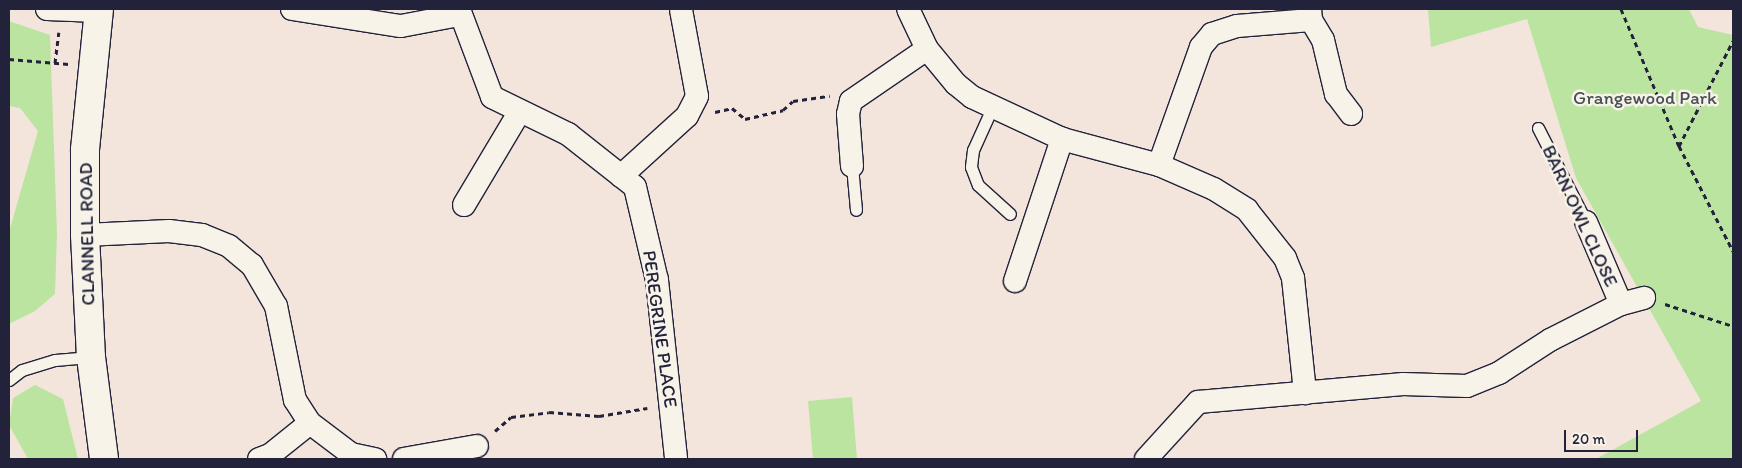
<!DOCTYPE html>
<style>
body{margin:0}
#map{position:relative;width:1742px;height:468px;overflow:hidden;background:#f4e5dc;font-family:Itim,sans-serif}
div>[style]{position:absolute}
[style*='--x']{left:calc(var(--x)*1px);top:calc(var(--y)*1px);width:calc(var(--w)*1px);rotate:calc(var(--a)*1deg)}
.green>*{inset:0;background:#bae4a0}
.path>*{height:3px;margin-top:-1.5px;transform-origin:0;background:repeating-linear-gradient(90deg,#22223b 0 5px,transparent 0 9px)}
.roads{filter:drop-shadow(1px 0 #22223b) drop-shadow(-1px 0 #22223b) drop-shadow(0 1px #22223b) drop-shadow(0 -1px #22223b)}
.service>*{height:11px;margin:-5.5px;padding:0 5.5px;transform-origin:5.5px;border-radius:5.5px;background:#f7f3e8}
.minor>*{height:22px;margin:-11px;padding:0 11px;transform-origin:11px;border-radius:11px;background:#f7f3e8}
.tertiary>*{height:28px;margin:-14px;padding:0 14px;transform-origin:14px;border-radius:14px;background:#f7f3e8}
span{translate:-50% -50%;white-space:nowrap;text-align:center;line-height:1.15;-webkit-text-stroke:5px #f7f3e8;paint-order:stroke}
.park-label{font-size:19px;color:#485254}
.street-label{font-size:19px;color:#22223b}
.frame{position:absolute;inset:0;border:10px solid #22223b;pointer-events:none}
.scale{position:absolute;left:1564px;top:430px;width:74px;height:22px;box-sizing:border-box;border:2px solid #22223b;border-top:0;padding-left:6px;font-size:15px;line-height:18px;white-space:nowrap;color:#22223b;-webkit-text-stroke:4px #f7f3e8;paint-order:stroke}
</style>
<div id="map">
<div class="green">
<div style="clip-path:polygon(1428px 9px,1689px 9px,1698px 27px,1733px 35px,1733px 459px,1596px 459px,1701px 401px,1576px 178px,1527px 19px,1431px 47px)"></div>
<div style="clip-path:polygon(9px 21px,50px 35px,57px 234px,55px 294px,35px 311px,9px 324px,9px 232px,38px 131px,20px 108px,9px 106px)"></div>
<div style="clip-path:polygon(35px 385px,63px 399px,78px 459px,28px 459px,9px 425px,13px 398px)"></div>
<div style="clip-path:polygon(852px 397px,857px 459px,813px 459px,808px 401px)"></div>
</div>
<div class="path">
<div style="--x:1621;--y:9;--w:149;--a:67.1"></div>
<div style="--x:1679;--y:146;--w:118;--a:62.8"></div>
<div style="--x:9;--y:59;--w:60;--a:4.8"></div>
<div style="--x:55;--y:63;--w:31;--a:-83"></div>
<div style="--x:715;--y:112;--w:17;--a:-13"></div>
<div style="--x:732;--y:108;--w:17;--a:40"></div>
<div style="--x:745;--y:119;--w:39;--a:-13"></div>
<div style="--x:783;--y:110;--w:13;--a:-42"></div>
<div style="--x:793;--y:101;--w:37;--a:-8"></div>
<div style="--x:1679;--y:146;--w:118;--a:-62.8"></div>
<div style="--x:1665;--y:304;--w:71;--a:17.9"></div>
<div style="--x:495;--y:431;--w:21;--a:-41"></div>
<div style="--x:511;--y:417;--w:38;--a:-7"></div>
<div style="--x:549;--y:412;--w:50;--a:4.6"></div>
<div style="--x:599;--y:416;--w:49;--a:-9.5"></div>
</div>
<div class="roads">
<div class="service">
<div style="--x:992;--y:108;--w:46;--a:114.3"></div>
<div style="--x:973;--y:150;--w:17;--a:97"></div>
<div style="--x:971;--y:167;--w:19;--a:69"></div>
<div style="--x:978;--y:185;--w:43;--a:42.2"></div>
<div style="--x:1538;--y:128;--w:106;--a:62.9"></div>
<div style="--x:852;--y:166;--w:44;--a:84.8"></div>
<div style="--x:9;--y:380;--w:16;--a:-38"></div>
<div style="--x:22;--y:370;--w:34;--a:-17"></div>
<div style="--x:55;--y:360;--w:36;--a:-5"></div>
</div>
<div class="minor">
<div style="--x:47;--y:9;--w:51;--a:2.2"></div>
<div style="--x:292;--y:9;--w:110;--a:8.9"></div>
<div style="--x:401;--y:26;--w:59;--a:-10.7"></div>
<div style="--x:459;--y:9;--w:94;--a:69.4"></div>
<div style="--x:492;--y:97;--w:85;--a:26"></div>
<div style="--x:568;--y:134;--w:85;--a:38.3"></div>
<div style="--x:635;--y:187;--w:96;--a:76.7"></div>
<div style="--x:657;--y:280;--w:180;--a:83.9"></div>
<div style="--x:908;--y:9;--w:44;--a:64.6"></div>
<div style="--x:927;--y:49;--w:45;--a:50.4"></div>
<div style="--x:956;--y:84;--w:21;--a:39"></div>
<div style="--x:972;--y:97;--w:99;--a:25"></div>
<div style="--x:1062;--y:139;--w:100;--a:15"></div>
<div style="--x:1159;--y:165;--w:60;--a:23.6"></div>
<div style="--x:1214;--y:189;--w:39;--a:32"></div>
<div style="--x:1247;--y:210;--w:61;--a:51.6"></div>
<div style="--x:1285;--y:258;--w:22;--a:68"></div>
<div style="--x:1293;--y:278;--w:116;--a:84"></div>
<div style="--x:1311;--y:20;--w:23;--a:59"></div>
<div style="--x:1323;--y:40;--w:56;--a:76.5"></div>
<div style="--x:1336;--y:94;--w:25;--a:53"></div>
<div style="--x:1159;--y:165;--w:125;--a:-70.4"></div>
<div style="--x:1201;--y:47;--w:17;--a:-50"></div>
<div style="--x:1212;--y:34;--w:26;--a:-18"></div>
<div style="--x:1237;--y:26;--w:74;--a:-4.6"></div>
<div style="--x:1311;--y:20;--w:11;--a:-95"></div>
<div style="--x:852;--y:166;--w:52;--a:-94.4"></div>
<div style="--x:848;--y:114;--w:13;--a:-77"></div>
<div style="--x:851;--y:101;--w:92;--a:-34.4"></div>
<div style="--x:621;--y:176;--w:89;--a:-42.3"></div>
<div style="--x:687;--y:116;--w:22;--a:-63"></div>
<div style="--x:697;--y:96;--w:87;--a:-100.5"></div>
<div style="--x:464;--y:205;--w:109;--a:-59.2"></div>
<div style="--x:1586;--y:222;--w:89;--a:66.9"></div>
<div style="--x:85;--y:235;--w:84;--a:-2.7"></div>
<div style="--x:169;--y:231;--w:33;--a:7"></div>
<div style="--x:202;--y:235;--w:29;--a:22"></div>
<div style="--x:229;--y:246;--w:30;--a:40"></div>
<div style="--x:252;--y:265;--w:48;--a:59.7"></div>
<div style="--x:276;--y:306;--w:96;--a:78.6"></div>
<div style="--x:295;--y:400;--w:27;--a:57"></div>
<div style="--x:310;--y:423;--w:51;--a:37.1"></div>
<div style="--x:351;--y:454;--w:25;--a:12"></div>
<div style="--x:1015;--y:281;--w:150;--a:-71.7"></div>
<div style="--x:259;--y:459;--w:12;--a:-20"></div>
<div style="--x:270;--y:455;--w:51;--a:-38.7"></div>
<div style="--x:404;--y:459;--w:74;--a:-10.1"></div>
<div style="--x:1146;--y:459;--w:77;--a:-47.6"></div>
<div style="--x:1198;--y:402;--w:206;--a:-5"></div>
<div style="--x:1403;--y:384;--w:64;--a:1.8"></div>
<div style="--x:1467;--y:386;--w:35;--a:-22"></div>
<div style="--x:1499;--y:373;--w:61;--a:-32.9"></div>
<div style="--x:1550;--y:340;--w:80;--a:-26.9"></div>
<div style="--x:1621;--y:304;--w:24;--a:-15"></div>
</div>
<div class="tertiary">
<div style="--x:99;--y:9;--w:142;--a:95.7"></div>
<div style="--x:85;--y:150;--w:85;--a:90"></div>
<div style="--x:85;--y:235;--w:122;--a:87.2"></div>
<div style="--x:91;--y:357;--w:103;--a:82.7"></div>
</div>
</div>
<div class="park-label">
<span style="left:1645px;top:98px">Grangewood Park</span>
</div>
<div class="street-label">
<span style="left:1580px;top:216px;rotate:65deg">BARN OWL CLOSE</span>
<span style="left:87px;top:234px;rotate:-91deg">CLANNELL ROAD</span>
<span style="left:660px;top:329px;rotate:82deg">PEREGRINE PLACE</span>
</div>
<div class="frame"></div>
<div class="scale">20 m</div>
</div>
